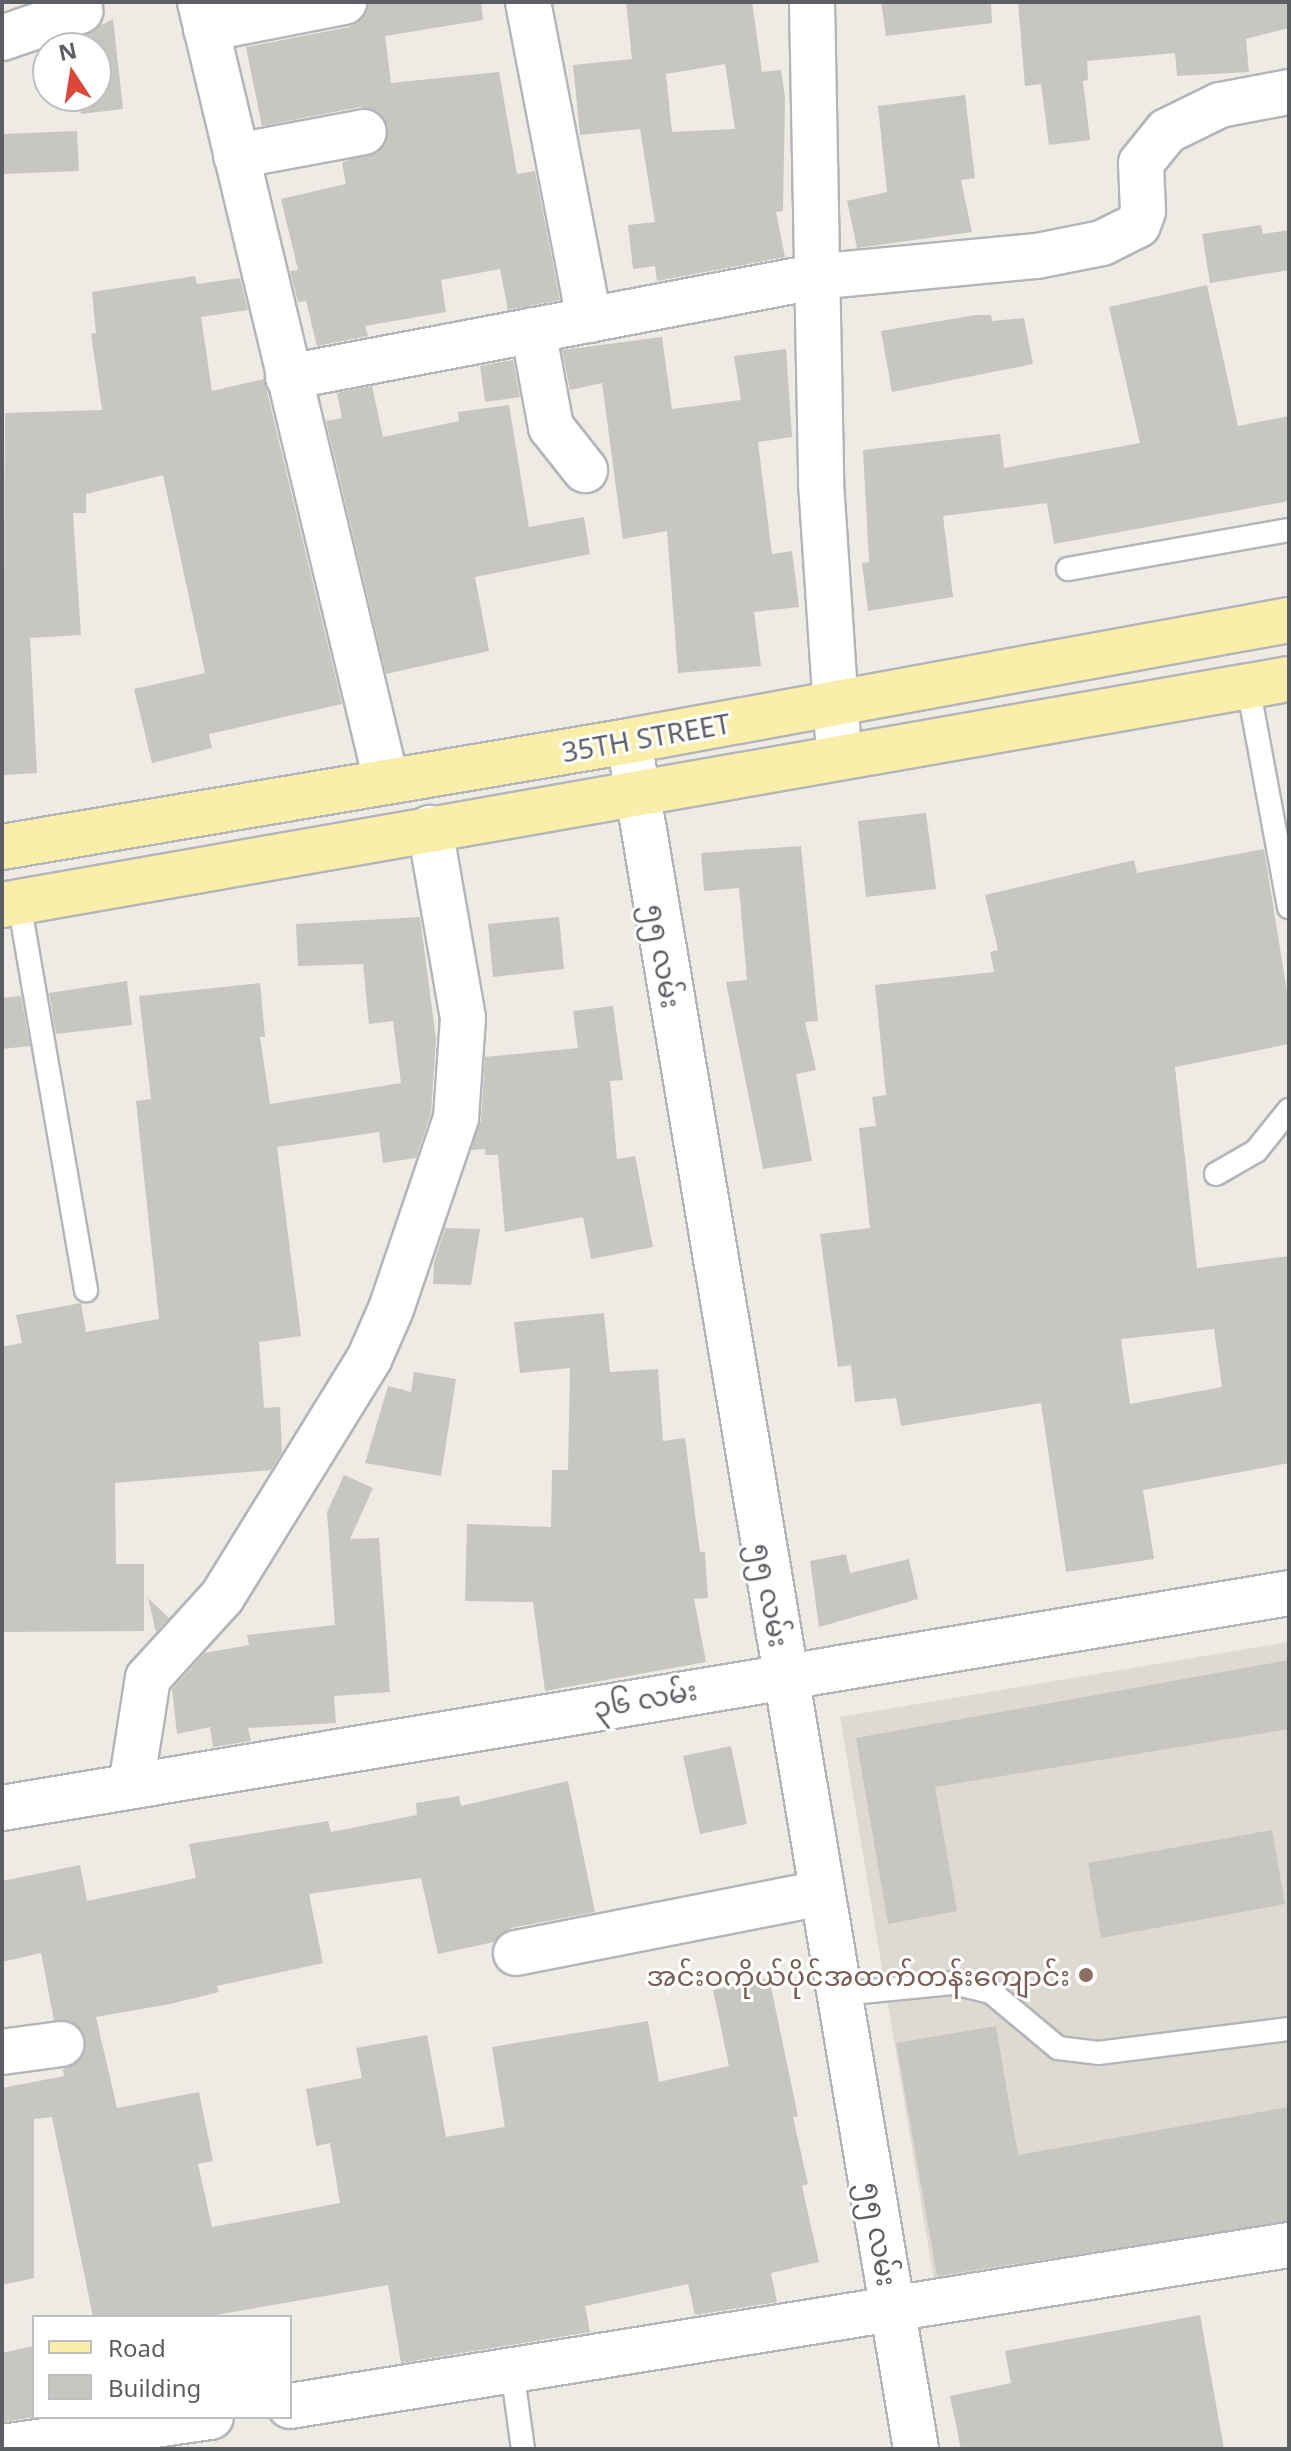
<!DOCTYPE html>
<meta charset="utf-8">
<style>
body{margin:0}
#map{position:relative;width:1291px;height:2451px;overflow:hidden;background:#edebe3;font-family:"Noto Sans","Noto Sans Myanmar",sans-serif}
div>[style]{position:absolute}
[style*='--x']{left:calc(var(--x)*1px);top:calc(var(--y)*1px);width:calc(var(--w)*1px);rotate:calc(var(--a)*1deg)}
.education>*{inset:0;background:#dddad1}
.building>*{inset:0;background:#c8c6c0}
.roads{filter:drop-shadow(2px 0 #b3b5b9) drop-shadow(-2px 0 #b3b5b9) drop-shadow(0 2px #b3b5b9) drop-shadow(0 -2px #b3b5b9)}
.lane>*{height:22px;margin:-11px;padding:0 11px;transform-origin:11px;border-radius:11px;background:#fff}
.street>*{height:44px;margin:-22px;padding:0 22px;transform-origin:22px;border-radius:22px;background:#fff}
.secondary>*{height:44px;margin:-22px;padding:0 22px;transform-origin:22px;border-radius:22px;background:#fff}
.primary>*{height:44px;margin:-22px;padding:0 22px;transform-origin:22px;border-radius:22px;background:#faeeab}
.dots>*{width:22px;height:22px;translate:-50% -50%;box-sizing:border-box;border:4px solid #fff;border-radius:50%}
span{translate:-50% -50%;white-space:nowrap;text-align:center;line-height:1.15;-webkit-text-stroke:6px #fff;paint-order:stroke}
.street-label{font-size:28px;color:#5b5e63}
.education-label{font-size:28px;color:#785e54}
.right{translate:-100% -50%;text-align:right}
.frame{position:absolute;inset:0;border:4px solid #5b5e63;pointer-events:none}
.legend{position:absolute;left:32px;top:2315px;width:260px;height:104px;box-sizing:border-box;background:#fff;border:2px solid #bdbfc1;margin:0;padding:10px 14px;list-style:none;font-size:24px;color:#5b5e63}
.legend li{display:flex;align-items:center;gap:16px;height:40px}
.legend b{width:40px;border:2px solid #bdbfc1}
.north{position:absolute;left:32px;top:32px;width:80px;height:80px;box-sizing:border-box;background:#fff;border:2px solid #bdbfc1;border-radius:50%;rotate:348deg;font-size:22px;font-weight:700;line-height:32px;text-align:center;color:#5b5e63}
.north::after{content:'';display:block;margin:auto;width:28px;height:36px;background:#de4738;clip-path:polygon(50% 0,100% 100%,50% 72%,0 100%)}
</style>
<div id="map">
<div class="education">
<div style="clip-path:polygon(1289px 1642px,1289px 2234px,936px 2293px,840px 1717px)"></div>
</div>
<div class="building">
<div style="clip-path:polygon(481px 2px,483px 20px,385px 36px,391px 83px,499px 72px,517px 174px,535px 171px,560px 300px,508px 310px,500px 269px,441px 280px,446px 312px,365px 326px,368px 336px,317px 346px,306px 301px,298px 302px,290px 271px,298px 270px,281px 199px,346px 184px,342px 162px,380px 151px,388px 127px,382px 115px,360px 107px,262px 126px,246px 47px,349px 27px,361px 20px,368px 4px)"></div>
<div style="clip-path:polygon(evenodd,626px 2px,752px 2px,762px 72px,781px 70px,785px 97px,783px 211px,776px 212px,785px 257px,657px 281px,655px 266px,633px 269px,628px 225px,655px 222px,640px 129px,580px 135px,573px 65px,632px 59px,626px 2px,725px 64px,735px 129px,672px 132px,666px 74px,725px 64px)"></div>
<div style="clip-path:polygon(881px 2px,991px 2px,992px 23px,886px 36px)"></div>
<div style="clip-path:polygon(1018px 2px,1289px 2px,1289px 28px,1246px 39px,1249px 72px,1177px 76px,1175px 53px,1087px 61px,1088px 80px,1083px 81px,1090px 140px,1049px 145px,1041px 84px,1025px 86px)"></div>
<div style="clip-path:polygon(113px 19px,123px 109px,81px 114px,79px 96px,96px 96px,96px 48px,73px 48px,72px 40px)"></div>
<div style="clip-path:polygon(965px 95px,975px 178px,961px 180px,972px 232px,857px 248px,847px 201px,887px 192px,878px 106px)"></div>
<div style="clip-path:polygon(77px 131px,79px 171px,2px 174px,2px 134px)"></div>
<div style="clip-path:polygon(1261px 225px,1263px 234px,1289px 230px,1289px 270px,1210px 283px,1202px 234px)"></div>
<div style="clip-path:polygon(195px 276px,197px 284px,240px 278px,248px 310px,201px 317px,212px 391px,264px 379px,342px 704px,209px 734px,212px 748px,152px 763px,134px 689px,205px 673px,163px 475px,86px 494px,86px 513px,73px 513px,81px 635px,30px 638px,37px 773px,3px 775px,5px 413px,102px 410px,91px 334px,96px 333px,92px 292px)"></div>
<div style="clip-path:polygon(1207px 285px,1238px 426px,1289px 416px,1289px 501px,1054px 544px,1047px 503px,943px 516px,953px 597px,868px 611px,862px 563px,869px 562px,863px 450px,1000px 434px,1004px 468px,1140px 443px,1109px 307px)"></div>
<div style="clip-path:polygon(976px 315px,991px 315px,992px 321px,1024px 318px,1033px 364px,892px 392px,881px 331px)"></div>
<div style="clip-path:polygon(662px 337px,672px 409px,741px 400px,734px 356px,786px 349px,792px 437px,758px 442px,772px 554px,792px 551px,799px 607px,754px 612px,761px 666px,678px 673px,667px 531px,623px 539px,602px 383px,570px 390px,562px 350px)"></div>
<div style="clip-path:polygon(513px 360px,520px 397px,485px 402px,480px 366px)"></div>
<div style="clip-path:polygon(372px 386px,383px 437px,459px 421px,458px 412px,509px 405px,529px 527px,584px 517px,590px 554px,475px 577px,489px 651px,386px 674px,326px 421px,342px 418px,337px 393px)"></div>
<div style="clip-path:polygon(926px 813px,936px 889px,866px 897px,858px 821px)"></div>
<div style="clip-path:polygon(801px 846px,818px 1021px,805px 1022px,816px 1070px,796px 1074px,812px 1161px,763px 1169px,726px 982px,747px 980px,739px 888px,704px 891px,701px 853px)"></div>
<div style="clip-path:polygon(evenodd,1264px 849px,1289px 1004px,1289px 1044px,1175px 1067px,1197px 1268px,1289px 1256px,1289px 1463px,1143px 1490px,1154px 1559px,1066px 1572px,1041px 1403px,901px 1426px,896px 1398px,855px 1402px,851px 1365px,838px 1367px,820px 1234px,870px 1228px,859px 1128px,876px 1126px,872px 1097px,886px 1095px,875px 985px,994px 972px,990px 952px,998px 950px,985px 895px,1134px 860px,1137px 873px,1264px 849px,1214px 1329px,1222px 1387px,1130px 1404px,1121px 1339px,1214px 1329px)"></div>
<div style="clip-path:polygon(420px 917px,436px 1039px,431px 1113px,416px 1158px,383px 1163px,379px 1132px,277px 1147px,301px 1336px,259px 1342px,264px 1408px,280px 1407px,282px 1452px,271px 1470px,115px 1483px,116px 1564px,144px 1564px,144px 1631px,2px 1632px,2px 1347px,22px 1343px,16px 1315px,81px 1303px,86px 1332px,159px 1319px,136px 1101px,151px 1099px,139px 996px,260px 983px,265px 1037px,260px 1037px,270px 1104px,401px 1083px,393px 1021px,369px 1024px,363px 964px,298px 966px,296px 924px)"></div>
<div style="clip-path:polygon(559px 917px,564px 969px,493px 977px,488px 924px)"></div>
<div style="clip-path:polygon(127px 981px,132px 1025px,56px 1034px,49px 993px)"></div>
<div style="clip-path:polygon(21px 996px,30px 1046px,2px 1049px,2px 998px)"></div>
<div style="clip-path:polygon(613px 1006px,623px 1080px,610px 1081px,617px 1159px,635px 1156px,653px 1247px,591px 1259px,583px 1217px,505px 1232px,498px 1155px,485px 1155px,485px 1149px,471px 1150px,481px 1120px,485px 1057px,578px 1048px,573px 1011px)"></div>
<div style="clip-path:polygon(445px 1228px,480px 1229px,471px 1285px,433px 1284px,434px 1262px)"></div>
<div style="clip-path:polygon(604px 1313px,610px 1372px,658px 1369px,663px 1441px,685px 1438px,700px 1552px,705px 1552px,708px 1598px,694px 1599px,706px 1662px,545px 1691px,533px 1602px,465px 1601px,467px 1524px,551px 1527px,552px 1470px,568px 1470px,570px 1368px,520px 1373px,514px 1322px)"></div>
<div style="clip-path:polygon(414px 1372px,456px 1379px,441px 1476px,365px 1463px,388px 1386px,411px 1392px)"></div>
<div style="clip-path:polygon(344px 1475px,373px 1488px,350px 1539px,379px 1538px,390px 1692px,334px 1696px,336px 1723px,248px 1728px,251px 1741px,213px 1747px,210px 1727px,177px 1734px,172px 1689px,205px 1653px,249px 1645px,247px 1635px,335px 1625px,327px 1512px)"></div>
<div style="clip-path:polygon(846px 1554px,850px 1573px,909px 1559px,918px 1599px,819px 1627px,810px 1561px)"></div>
<div style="clip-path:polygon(148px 1598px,169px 1618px,156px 1632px)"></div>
<div style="clip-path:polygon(1289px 1660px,1289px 1729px,935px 1787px,957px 1911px,888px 1924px,856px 1738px)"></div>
<div style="clip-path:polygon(731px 1746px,747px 1824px,700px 1834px,683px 1756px)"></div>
<div style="clip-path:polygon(568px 1781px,595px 1912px,511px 1928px,494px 1942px,438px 1954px,421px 1878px,309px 1894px,323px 1963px,217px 1986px,219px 1992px,170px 2004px,96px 2017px,117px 2108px,199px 2092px,213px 2161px,198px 2164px,212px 2227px,340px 2203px,330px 2143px,316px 2146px,306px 2089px,362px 2078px,356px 2048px,427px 2035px,446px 2137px,505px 2127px,492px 2047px,648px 2021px,659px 2082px,729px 2066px,713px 1990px,769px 1978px,798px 2116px,793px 2117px,808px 2184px,802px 2186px,819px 2262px,771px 2273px,777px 2302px,695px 2315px,688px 2284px,585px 2306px,590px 2332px,401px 2363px,388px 2285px,204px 2317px,93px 2317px,52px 2117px,34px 2119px,34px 2278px,2px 2285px,2px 2088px,64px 2076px,63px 2069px,84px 2054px,86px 2041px,71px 2021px,54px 2020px,41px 1953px,2px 1962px,2px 1881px,80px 1865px,87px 1901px,196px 1878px,189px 1844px,328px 1821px,331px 1832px,417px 1815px,416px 1803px,459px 1796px,461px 1806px)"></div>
<div style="clip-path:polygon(1272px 1830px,1285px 1904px,1101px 1938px,1088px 1863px)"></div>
<div style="clip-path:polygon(996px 2026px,1018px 2155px,1289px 2107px,1289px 2221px,937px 2276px,896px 2043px)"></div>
<div style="clip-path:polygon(1200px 2315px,1224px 2449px,961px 2449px,950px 2396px,1011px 2383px,1005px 2351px)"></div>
<div style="clip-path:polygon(34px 2346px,34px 2417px,2px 2422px,2px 2353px)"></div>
</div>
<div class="roads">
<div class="lane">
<div style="--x:1068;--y:569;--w:224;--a:-10"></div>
<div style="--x:1248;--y:686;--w:225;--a:79.5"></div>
<div style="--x:19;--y:902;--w:394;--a:80.2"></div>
<div style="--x:1216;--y:1174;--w:46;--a:-29.9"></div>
<div style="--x:1256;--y:1151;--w:53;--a:-51.2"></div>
<div style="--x:841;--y:1994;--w:114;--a:-5.6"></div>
<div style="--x:954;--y:1983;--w:38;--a:14"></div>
<div style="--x:991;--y:1992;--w:87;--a:39.9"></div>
<div style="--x:1058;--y:2048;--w:40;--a:7.1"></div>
<div style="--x:1098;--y:2053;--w:193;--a:-7.2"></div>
<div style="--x:512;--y:2369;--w:81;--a:82.2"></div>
</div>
<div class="street">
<div style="--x:200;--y:2;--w:800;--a:76.55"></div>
<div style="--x:528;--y:2;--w:324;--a:79.1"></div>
<div style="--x:812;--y:2;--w:481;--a:88.9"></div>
<div style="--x:821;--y:483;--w:275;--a:86.2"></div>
<div style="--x:206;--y:29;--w:141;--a:-11.1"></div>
<div style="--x:2;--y:38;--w:83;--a:-19.1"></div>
<div style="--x:236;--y:156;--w:130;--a:-10.6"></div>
<div style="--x:533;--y:330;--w:99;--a:79.5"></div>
<div style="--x:551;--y:427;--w:55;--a:51.7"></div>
<div style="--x:288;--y:377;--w:535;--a:-10.76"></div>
<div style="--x:814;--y:277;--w:224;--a:-5.4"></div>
<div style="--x:1037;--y:256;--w:66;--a:-11.3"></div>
<div style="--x:1102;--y:243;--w:40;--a:-26.6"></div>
<div style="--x:1138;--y:225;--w:15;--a:-70"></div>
<div style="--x:1143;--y:211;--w:48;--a:-92.4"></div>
<div style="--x:1141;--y:163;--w:41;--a:-50.9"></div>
<div style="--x:1167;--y:131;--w:59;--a:-26.1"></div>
<div style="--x:1220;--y:105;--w:70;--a:-10.7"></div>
<div style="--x:131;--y:1786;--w:109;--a:-81.1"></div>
<div style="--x:148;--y:1678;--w:110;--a:-47.6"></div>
<div style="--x:222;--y:1597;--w:282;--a:-58.3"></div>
<div style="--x:370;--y:1357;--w:52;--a:-66.4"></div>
<div style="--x:391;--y:1309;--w:202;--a:-71.2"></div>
<div style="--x:456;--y:1118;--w:100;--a:-86"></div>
<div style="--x:463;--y:1018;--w:193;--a:-99.9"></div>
<div style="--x:2;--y:1808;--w:1305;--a:-9.48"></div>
<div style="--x:516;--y:1953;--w:312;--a:-11.1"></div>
<div style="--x:2;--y:2052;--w:60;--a:-7.7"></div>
<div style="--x:290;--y:2406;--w:1012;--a:-9.16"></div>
<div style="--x:2;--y:2447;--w:211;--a:-8.2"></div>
</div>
<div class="secondary">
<div style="--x:629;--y:741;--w:1732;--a:80.46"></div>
</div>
<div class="primary">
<div style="--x:2;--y:847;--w:636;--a:-9.6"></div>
<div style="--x:629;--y:741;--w:671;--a:-10.39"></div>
<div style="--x:2;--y:905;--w:1307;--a:-9.96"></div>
</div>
</div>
<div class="dots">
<div style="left:1086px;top:1975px;background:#8d6e63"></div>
</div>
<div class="street-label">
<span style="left:646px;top:737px;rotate:-10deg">35TH STREET</span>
<span style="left:664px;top:956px;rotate:81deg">၅၅ လမ်း</span>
<span style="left:771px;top:1595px;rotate:80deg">၅၅ လမ်း</span>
<span style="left:645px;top:1698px;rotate:-10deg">၃၆ လမ်း</span>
<span style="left:880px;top:2234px;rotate:81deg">၅၅ လမ်း</span>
</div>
<div class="education-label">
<span class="right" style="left:1070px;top:1975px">အင်းဝကိုယ်ပိုင်အထက်တန်းကျောင်း</span>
</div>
<div class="frame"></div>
<ul class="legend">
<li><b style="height:10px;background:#faeeab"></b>Road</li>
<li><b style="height:22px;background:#c8c6c0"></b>Building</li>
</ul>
<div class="north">N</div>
</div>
